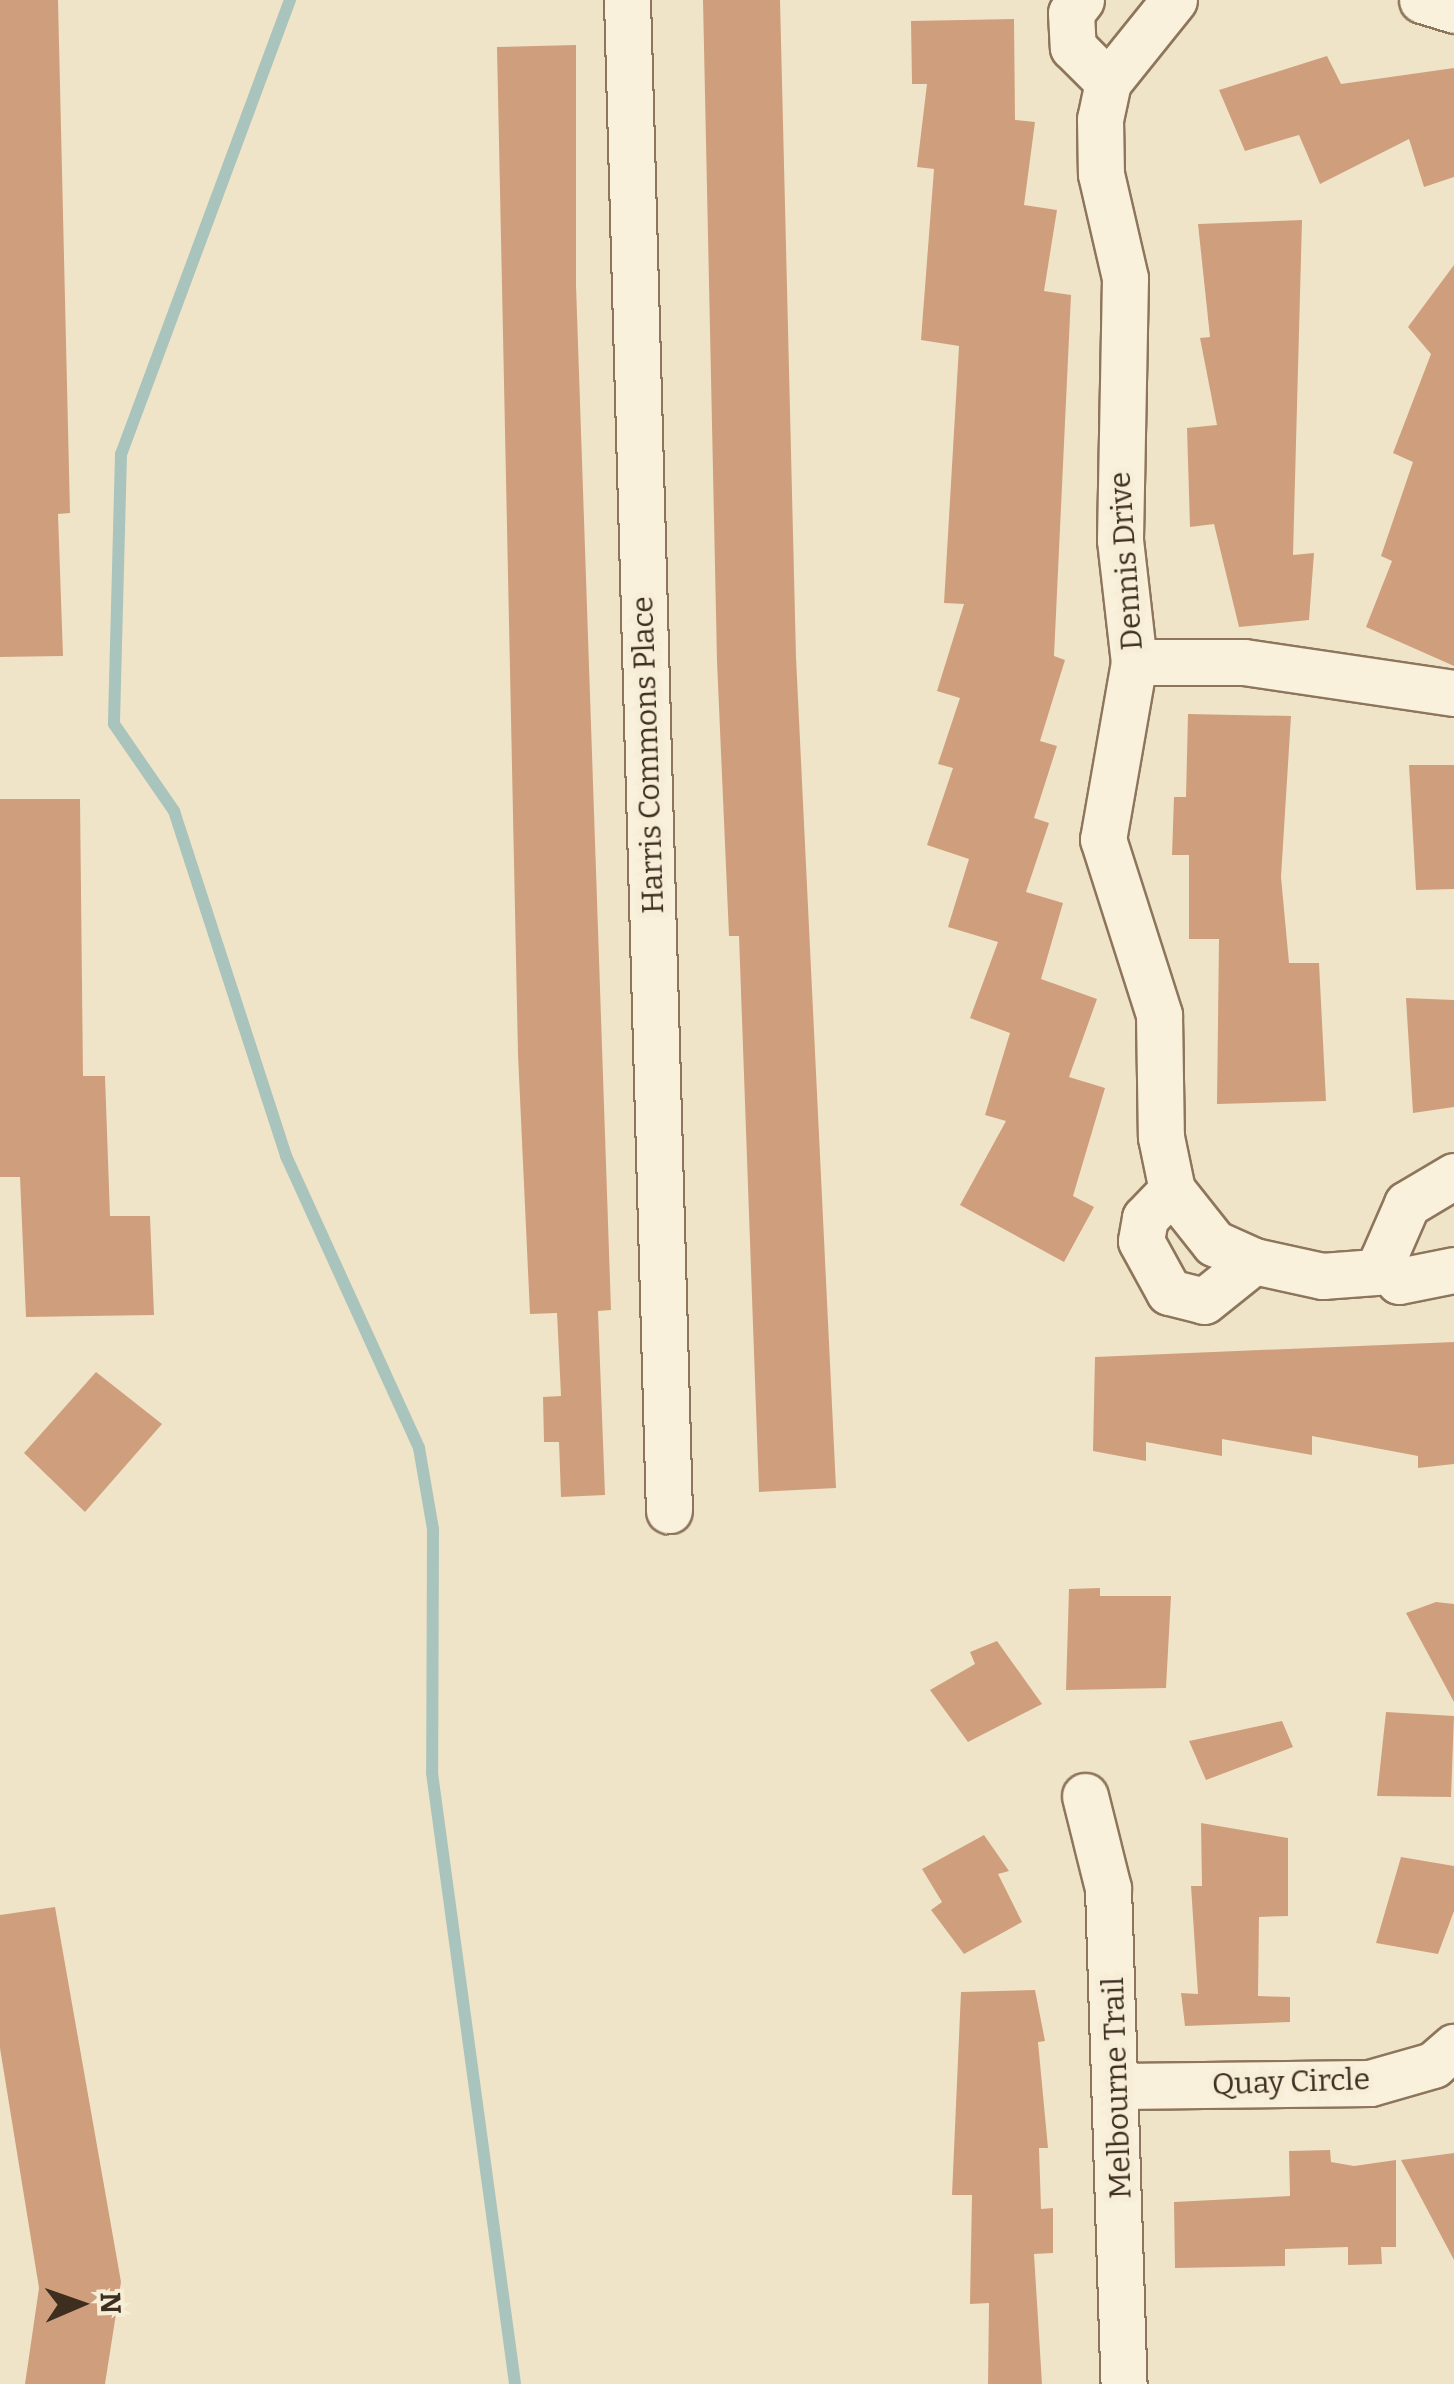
<!DOCTYPE html>
<style>
body{margin:0}
#map{position:relative;width:1454px;height:2384px;overflow:hidden;background:#f0e4c8;font-family:Bitter,serif}
div>[style]{position:absolute}
[style*='--x']{left:calc(var(--x)*1px);top:calc(var(--y)*1px);width:calc(var(--w)*1px);rotate:calc(var(--a)*1deg)}
.stream>*{height:12px;margin:-6px;padding:0 6px;transform-origin:6px;border-radius:6px;background:#a9c4bc}
.building>*{inset:0;background:#cf9f7d}
.roads{filter:drop-shadow(2px 0 #8d765c) drop-shadow(-2px 0 #8d765c) drop-shadow(0 2px #8d765c) drop-shadow(0 -2px #8d765c)}
.minor>*{height:45px;margin:-22.5px;padding:0 22.5px;transform-origin:22.5px;border-radius:22.5px;background:#faf1dc}
span{translate:-50% -50%;white-space:nowrap;text-align:center;line-height:1.15;-webkit-text-stroke:10px #f7eed8;paint-order:stroke}
.street-label{font-size:30px;color:#3d2e20}
.north{position:absolute;left:30px;top:2254px;width:100px;height:100px;-webkit-text-stroke:8px #f7eed8;paint-order:stroke;rotate:88deg;font-size:28px;font-weight:700;line-height:40px;text-align:center;color:#3d2e20}
.north::after{content:'';display:block;margin:auto;width:35px;height:45px;background:#3d2e20;clip-path:polygon(50% 0,100% 100%,50% 72%,0 100%)}
</style>
<div id="map">
<div class="stream">
<div style="--x:290;--y:0;--w:484;--a:110.4"></div>
<div style="--x:121;--y:454;--w:270;--a:91.5"></div>
<div style="--x:114;--y:724;--w:106;--a:55.4"></div>
<div style="--x:174;--y:811;--w:363;--a:72"></div>
<div style="--x:286;--y:1156;--w:321;--a:65.5"></div>
<div style="--x:419;--y:1448;--w:82;--a:80.2"></div>
<div style="--x:433;--y:1529;--w:244;--a:90.2"></div>
<div style="--x:432;--y:1773;--w:617;--a:82.26"></div>
</div>
<div class="building">
<div style="clip-path:polygon(0 0,58px 0,70px 513px,58px 514px,63px 656px,0 657px)"></div>
<div style="clip-path:polygon(703px 0,780px 0,796px 657px,836px 1488px,759px 1492px,739px 936px,729px 936px,717px 661px)"></div>
<div style="clip-path:polygon(1014px 19px,1015px 120px,1035px 122px,1024px 205px,1057px 210px,1044px 291px,1071px 295px,1054px 656px,1065px 660px,1040px 741px,1057px 746px,1034px 818px,1049px 823px,1026px 892px,1063px 903px,1041px 979px,1097px 999px,1069px 1077px,1105px 1088px,1073px 1196px,1094px 1207px,1064px 1262px,960px 1205px,1006px 1121px,985px 1115px,1010px 1033px,970px 1018px,998px 942px,948px 927px,969px 859px,927px 845px,953px 768px,938px 764px,960px 698px,937px 691px,964px 604px,944px 603px,959px 346px,921px 340px,934px 169px,917px 167px,927px 84px,912px 84px,911px 21px)"></div>
<div style="clip-path:polygon(576px 45px,576px 285px,611px 1310px,598px 1311px,605px 1495px,561px 1497px,559px 1442px,544px 1442px,543px 1397px,561px 1396px,557px 1313px,530px 1314px,518px 1055px,497px 47px)"></div>
<div style="clip-path:polygon(1327px 56px,1341px 84px,1454px 68px,1454px 177px,1424px 187px,1409px 139px,1320px 184px,1299px 135px,1245px 151px,1219px 90px)"></div>
<div style="clip-path:polygon(1302px 220px,1293px 555px,1314px 553px,1309px 620px,1239px 627px,1214px 524px,1190px 527px,1187px 428px,1217px 425px,1200px 338px,1210px 337px,1198px 224px)"></div>
<div style="clip-path:polygon(1454px 265px,1454px 666px,1366px 627px,1392px 561px,1381px 556px,1413px 462px,1393px 453px,1431px 354px,1408px 327px)"></div>
<div style="clip-path:polygon(1188px 714px,1291px 716px,1281px 877px,1289px 963px,1319px 963px,1326px 1101px,1217px 1104px,1219px 939px,1189px 939px,1189px 855px,1172px 855px,1174px 797px,1186px 797px)"></div>
<div style="clip-path:polygon(1409px 765px,1454px 765px,1454px 889px,1416px 890px)"></div>
<div style="clip-path:polygon(0 799px,80px 799px,83px 1076px,105px 1076px,110px 1216px,150px 1216px,154px 1315px,26px 1317px,20px 1177px,0 1177px)"></div>
<div style="clip-path:polygon(1406px 998px,1454px 1000px,1454px 1107px,1413px 1113px)"></div>
<div style="clip-path:polygon(1454px 1342px,1454px 1464px,1418px 1468px,1418px 1456px,1312px 1436px,1312px 1455px,1222px 1439px,1222px 1456px,1146px 1442px,1146px 1461px,1093px 1451px,1095px 1357px)"></div>
<div style="clip-path:polygon(96px 1372px,162px 1424px,85px 1512px,24px 1453px)"></div>
<div style="clip-path:polygon(1100px 1588px,1100px 1596px,1171px 1596px,1166px 1688px,1066px 1690px,1069px 1589px)"></div>
<div style="clip-path:polygon(1436px 1602px,1454px 1604px,1454px 1702px,1406px 1613px)"></div>
<div style="clip-path:polygon(997px 1641px,1042px 1704px,968px 1742px,930px 1690px,975px 1664px,970px 1652px)"></div>
<div style="clip-path:polygon(1386px 1712px,1454px 1716px,1451px 1797px,1377px 1796px)"></div>
<div style="clip-path:polygon(1282px 1721px,1293px 1747px,1206px 1780px,1189px 1741px)"></div>
<div style="clip-path:polygon(1201px 1823px,1288px 1838px,1288px 1916px,1259px 1917px,1258px 1996px,1290px 1997px,1290px 2022px,1185px 2026px,1181px 1993px,1198px 1994px,1191px 1886px,1202px 1886px)"></div>
<div style="clip-path:polygon(984px 1835px,1009px 1871px,998px 1874px,1022px 1922px,964px 1954px,931px 1910px,942px 1902px,922px 1869px)"></div>
<div style="clip-path:polygon(1401px 1857px,1454px 1866px,1454px 1911px,1438px 1954px,1376px 1943px)"></div>
<div style="clip-path:polygon(55px 1907px,121px 2282px,105px 2384px,25px 2384px,39px 2288px,0 2048px,0 1915px)"></div>
<div style="clip-path:polygon(1035px 1990px,1045px 2041px,1038px 2042px,1048px 2148px,1039px 2148px,1041px 2209px,1053px 2208px,1053px 2253px,1034px 2254px,1042px 2384px,988px 2384px,989px 2303px,970px 2304px,972px 2195px,952px 2195px,961px 1992px)"></div>
<div style="clip-path:polygon(1330px 2150px,1331px 2162px,1354px 2166px,1396px 2160px,1396px 2247px,1381px 2247px,1382px 2264px,1348px 2265px,1348px 2247px,1285px 2249px,1285px 2266px,1175px 2268px,1174px 2202px,1290px 2196px,1289px 2151px)"></div>
<div style="clip-path:polygon(1454px 2153px,1454px 2260px,1401px 2160px)"></div>
</div>
<div class="roads">
<div class="minor">
<div style="--x:627;--y:0;--w:1511;--a:88.41"></div>
<div style="--x:1081;--y:0;--w:16;--a:128"></div>
<div style="--x:1071;--y:13;--w:34;--a:87"></div>
<div style="--x:1073;--y:47;--w:49;--a:45"></div>
<div style="--x:1174;--y:0;--w:105;--a:128.8"></div>
<div style="--x:1108;--y:82;--w:38;--a:102"></div>
<div style="--x:1100;--y:119;--w:55;--a:89"></div>
<div style="--x:1101;--y:174;--w:107;--a:77"></div>
<div style="--x:1125;--y:278;--w:262;--a:91.1"></div>
<div style="--x:1120;--y:540;--w:123;--a:83.5"></div>
<div style="--x:1134;--y:662;--w:180;--a:99.9"></div>
<div style="--x:1103;--y:839;--w:185;--a:72.3"></div>
<div style="--x:1159;--y:1015;--w:122;--a:89.1"></div>
<div style="--x:1161;--y:1137;--w:54;--a:78.3"></div>
<div style="--x:1172;--y:1190;--w:68;--a:51.6"></div>
<div style="--x:1214;--y:1243;--w:44;--a:24.2"></div>
<div style="--x:1254;--y:1261;--w:70;--a:12.4"></div>
<div style="--x:1322;--y:1276;--w:67;--a:-4.3"></div>
<div style="--x:1422;--y:0;--w:34;--a:17"></div>
<div style="--x:1134;--y:662;--w:110;--a:0"></div>
<div style="--x:1244;--y:662;--w:212;--a:8.4"></div>
<div style="--x:1454;--y:1176;--w:55;--a:149.2"></div>
<div style="--x:1407;--y:1204;--w:60;--a:113.6"></div>
<div style="--x:1383;--y:1259;--w:27;--a:54"></div>
<div style="--x:1399;--y:1281;--w:56;--a:-11.3"></div>
<div style="--x:1172;--y:1190;--w:39;--a:134"></div>
<div style="--x:1145;--y:1218;--w:23;--a:100"></div>
<div style="--x:1141;--y:1241;--w:58;--a:61.2"></div>
<div style="--x:1169;--y:1292;--w:36;--a:14"></div>
<div style="--x:1204;--y:1301;--w:64;--a:-38.7"></div>
<div style="--x:1085;--y:1796;--w:95;--a:76"></div>
<div style="--x:1108;--y:1888;--w:496;--a:88.2"></div>
<div style="--x:1120;--y:2086;--w:250;--a:-0.7"></div>
<div style="--x:1370;--y:2083;--w:66;--a:-15.9"></div>
<div style="--x:1433;--y:2065;--w:28;--a:-41"></div>
</div>
</div>
<div class="street-label">
<span style="left:1126px;top:561px;rotate:-94deg">Dennis Drive</span>
<span style="left:648px;top:755px;rotate:-92deg">Harris Commons Place</span>
<span style="left:1291px;top:2082px;rotate:-2deg">Quay Circle</span>
<span style="left:1117px;top:2088px;rotate:-92deg">Melbourne Trail</span>
</div>
<div class="north">N</div>
</div>
